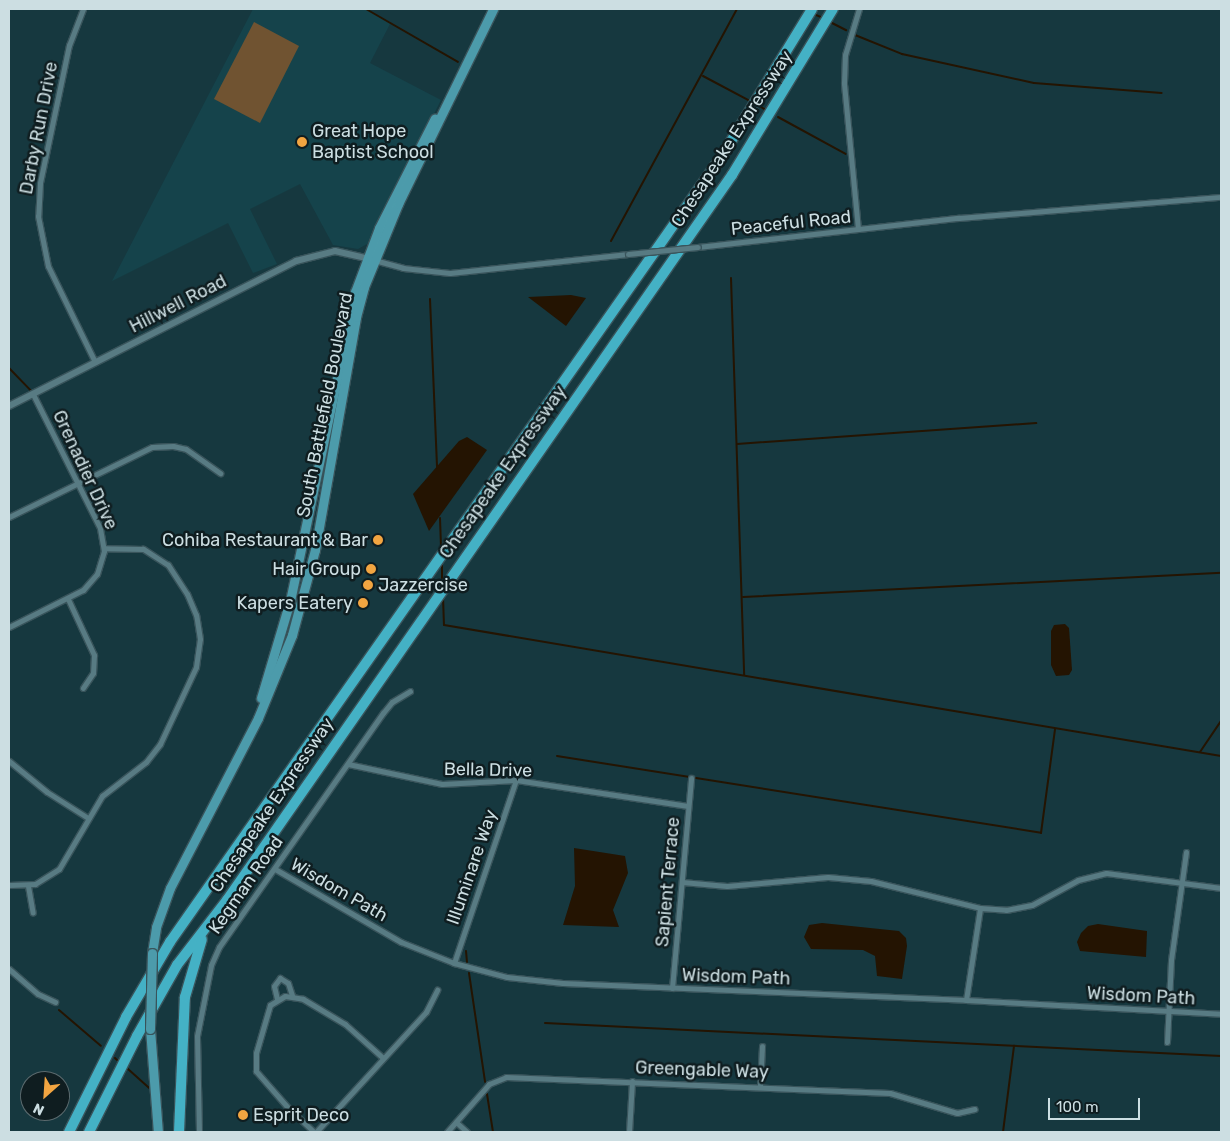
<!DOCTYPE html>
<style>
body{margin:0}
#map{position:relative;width:1230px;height:1141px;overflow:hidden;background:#16383f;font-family:Rubik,sans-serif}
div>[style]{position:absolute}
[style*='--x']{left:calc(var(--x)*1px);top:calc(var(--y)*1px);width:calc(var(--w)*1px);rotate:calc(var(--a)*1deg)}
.built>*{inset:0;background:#15434b}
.green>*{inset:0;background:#705331}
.water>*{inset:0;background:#241402}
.stream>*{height:2px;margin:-1px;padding:0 1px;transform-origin:1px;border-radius:1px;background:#241402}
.roads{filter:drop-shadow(1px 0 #39545b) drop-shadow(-1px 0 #39545b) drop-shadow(0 1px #39545b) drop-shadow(0 -1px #39545b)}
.minor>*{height:5px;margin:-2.5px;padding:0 2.5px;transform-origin:2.5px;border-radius:2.5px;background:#587b83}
.tertiary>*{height:6px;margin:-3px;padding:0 3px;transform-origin:3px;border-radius:3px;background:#587b83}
.primary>*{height:9px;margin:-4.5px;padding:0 4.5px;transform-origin:4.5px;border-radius:4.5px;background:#4c9bab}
.motorway>*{height:10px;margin:-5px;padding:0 5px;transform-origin:5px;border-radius:5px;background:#44b1c5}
.bridges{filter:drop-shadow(1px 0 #39545b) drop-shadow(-1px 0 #39545b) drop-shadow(0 1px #39545b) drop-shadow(0 -1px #39545b)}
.minor-bridge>*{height:5px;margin:-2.5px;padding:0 2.5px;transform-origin:2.5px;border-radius:2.5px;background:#587b83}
.primary-bridge>*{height:9px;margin:-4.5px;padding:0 4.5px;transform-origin:4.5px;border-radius:4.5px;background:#4c9bab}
.dots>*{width:14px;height:14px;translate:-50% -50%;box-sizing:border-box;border:2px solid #0f1d20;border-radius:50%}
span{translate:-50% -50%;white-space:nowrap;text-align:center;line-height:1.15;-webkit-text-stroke:5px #0f1d20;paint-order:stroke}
.street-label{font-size:18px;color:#ccdee2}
.poi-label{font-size:18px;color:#ccdee2}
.left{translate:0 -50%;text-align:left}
.right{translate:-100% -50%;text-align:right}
.frame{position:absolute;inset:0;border:10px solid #ccdee2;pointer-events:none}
.north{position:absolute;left:20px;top:1071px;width:50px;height:50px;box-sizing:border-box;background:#0f1d20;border:1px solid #5b6a6e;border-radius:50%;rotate:206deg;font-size:14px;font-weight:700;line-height:20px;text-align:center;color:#ccdee2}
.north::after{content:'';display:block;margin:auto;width:18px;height:22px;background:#f2a541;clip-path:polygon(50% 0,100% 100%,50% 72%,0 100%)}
.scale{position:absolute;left:1048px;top:1098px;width:92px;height:22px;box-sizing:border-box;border:2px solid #ccdee2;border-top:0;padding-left:6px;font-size:15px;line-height:18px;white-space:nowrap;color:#ccdee2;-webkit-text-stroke:4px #0f1d20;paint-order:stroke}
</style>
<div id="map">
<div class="built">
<div style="clip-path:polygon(253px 9px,365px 9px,391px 22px,370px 63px,441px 100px,369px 243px,358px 249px,333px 245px,300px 184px,250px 209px,277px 264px,253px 273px,228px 223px,112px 281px)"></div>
</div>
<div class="green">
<div style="clip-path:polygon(254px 22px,299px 46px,260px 123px,214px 99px)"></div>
</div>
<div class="water">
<div style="clip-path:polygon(571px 295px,586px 298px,566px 326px,528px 297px)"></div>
<div style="clip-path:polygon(467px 437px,487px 450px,429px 531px,413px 494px,459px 441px)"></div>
<div style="clip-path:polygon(1065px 624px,1069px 628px,1072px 670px,1069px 675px,1056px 676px,1051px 665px,1051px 631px,1054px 625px)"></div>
<div style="clip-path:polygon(574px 848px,625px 856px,628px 873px,613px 910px,619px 927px,563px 925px,575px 886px)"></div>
<div style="clip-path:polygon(822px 923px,899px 931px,906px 938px,907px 946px,902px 979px,877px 976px,875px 956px,863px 950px,811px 949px,804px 937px,809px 925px)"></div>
<div style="clip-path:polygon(1098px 924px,1147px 931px,1146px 957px,1080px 951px,1077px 942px,1081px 933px,1088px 926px)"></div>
</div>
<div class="stream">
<div style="--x:366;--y:9;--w:106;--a:29.9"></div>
<div style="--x:816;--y:15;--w:5;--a:22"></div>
<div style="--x:832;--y:23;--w:16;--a:27"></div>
<div style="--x:855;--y:35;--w:51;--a:22"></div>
<div style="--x:902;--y:54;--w:135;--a:12.4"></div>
<div style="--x:1034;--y:83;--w:128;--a:4.5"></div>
<div style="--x:703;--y:76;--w:53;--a:28"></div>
<div style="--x:761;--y:107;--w:6;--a:31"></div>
<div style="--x:778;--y:117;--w:77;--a:28.6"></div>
<div style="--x:611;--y:241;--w:264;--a:-61.5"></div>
<div style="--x:731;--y:278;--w:397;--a:88.1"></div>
<div style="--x:430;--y:299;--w:169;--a:87.6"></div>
<div style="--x:9;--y:368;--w:35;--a:46"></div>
<div style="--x:737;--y:444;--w:300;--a:-4"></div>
<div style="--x:440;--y:518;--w:27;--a:88"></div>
<div style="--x:442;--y:564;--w:14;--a:90"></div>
<div style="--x:443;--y:597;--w:28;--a:88"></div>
<div style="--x:444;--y:625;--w:788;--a:9.57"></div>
<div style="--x:743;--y:597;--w:479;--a:-2.9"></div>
<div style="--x:1200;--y:752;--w:37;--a:-56"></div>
<div style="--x:557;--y:756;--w:490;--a:9"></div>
<div style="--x:1041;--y:833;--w:105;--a:-82.3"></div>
<div style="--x:466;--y:951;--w:11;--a:85"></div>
<div style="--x:469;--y:973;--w:110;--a:81.6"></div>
<div style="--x:59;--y:1010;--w:55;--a:40.6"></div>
<div style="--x:545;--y:1023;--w:677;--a:2.79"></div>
<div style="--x:115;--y:1058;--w:3;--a:45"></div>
<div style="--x:128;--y:1069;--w:30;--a:42"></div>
<div style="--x:487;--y:1094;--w:38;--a:81"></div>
<div style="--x:1003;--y:1132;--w:87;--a:-82.7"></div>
</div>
<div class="roads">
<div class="minor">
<div style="--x:83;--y:9;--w:39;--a:111"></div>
<div style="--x:69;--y:45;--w:141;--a:101.9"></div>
<div style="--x:40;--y:183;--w:33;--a:93"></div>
<div style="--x:38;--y:216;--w:51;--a:78.7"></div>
<div style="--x:48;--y:266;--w:107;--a:63.9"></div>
<div style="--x:858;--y:229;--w:147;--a:-95.5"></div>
<div style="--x:844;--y:83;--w:28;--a:-88"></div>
<div style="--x:845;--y:55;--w:48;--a:-73.1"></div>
<div style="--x:698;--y:247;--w:262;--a:-6.4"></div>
<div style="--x:958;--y:218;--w:264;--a:-4.6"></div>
<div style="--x:374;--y:260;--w:30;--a:15"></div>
<div style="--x:403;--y:268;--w:47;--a:6.1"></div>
<div style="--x:450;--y:273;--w:179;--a:-6.1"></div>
<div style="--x:9;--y:517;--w:159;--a:-26.1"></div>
<div style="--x:152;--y:447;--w:21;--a:-3"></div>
<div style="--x:173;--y:446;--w:13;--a:13"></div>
<div style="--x:186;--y:449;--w:42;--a:35.2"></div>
<div style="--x:68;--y:599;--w:62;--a:65.1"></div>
<div style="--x:94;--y:655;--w:18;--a:93"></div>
<div style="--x:93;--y:673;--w:18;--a:124"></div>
<div style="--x:9;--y:627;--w:83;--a:-26.6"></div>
<div style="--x:83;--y:590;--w:21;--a:-49"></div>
<div style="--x:97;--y:574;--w:24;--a:-73"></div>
<div style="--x:104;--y:551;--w:23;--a:-100"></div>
<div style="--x:100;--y:528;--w:150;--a:-116.6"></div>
<div style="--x:9;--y:761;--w:49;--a:39.2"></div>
<div style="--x:47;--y:792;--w:49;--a:32.4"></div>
<div style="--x:348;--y:764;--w:96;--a:12"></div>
<div style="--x:442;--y:784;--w:74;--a:-3.1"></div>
<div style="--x:516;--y:780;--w:174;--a:8.6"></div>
<div style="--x:275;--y:869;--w:146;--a:30.1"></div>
<div style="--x:401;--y:942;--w:57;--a:21.6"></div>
<div style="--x:454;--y:963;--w:55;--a:14.8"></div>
<div style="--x:507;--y:977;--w:56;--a:6.1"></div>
<div style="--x:563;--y:983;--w:403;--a:2.4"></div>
<div style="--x:966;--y:1000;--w:255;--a:3.1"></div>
<div style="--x:682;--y:882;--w:45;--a:5.1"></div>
<div style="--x:727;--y:886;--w:101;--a:-5.1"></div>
<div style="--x:828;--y:877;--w:43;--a:5.3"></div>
<div style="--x:871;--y:881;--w:112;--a:13.9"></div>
<div style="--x:980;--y:908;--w:26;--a:4"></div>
<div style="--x:1006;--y:910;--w:26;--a:-11"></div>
<div style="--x:1032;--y:905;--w:52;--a:-28.5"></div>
<div style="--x:1078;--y:880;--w:29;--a:-14"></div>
<div style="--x:1106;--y:873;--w:116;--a:7.4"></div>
<div style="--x:9;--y:885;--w:26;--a:-2"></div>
<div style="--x:35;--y:884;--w:28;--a:-32"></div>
<div style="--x:59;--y:869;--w:85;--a:-59.5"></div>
<div style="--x:102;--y:796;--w:56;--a:-37.7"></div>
<div style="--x:146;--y:762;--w:23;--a:-52"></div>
<div style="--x:160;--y:744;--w:85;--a:-64.9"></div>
<div style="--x:196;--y:667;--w:28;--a:-82"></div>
<div style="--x:200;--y:639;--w:24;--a:-99"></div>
<div style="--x:196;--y:615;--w:23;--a:-113"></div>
<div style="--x:187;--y:594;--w:35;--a:-123"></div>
<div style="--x:168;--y:565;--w:30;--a:-147"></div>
<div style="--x:143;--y:549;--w:39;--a:-179"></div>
<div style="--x:28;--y:886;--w:27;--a:80"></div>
<div style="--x:454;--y:963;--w:193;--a:-71.3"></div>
<div style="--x:9;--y:969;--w:38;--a:41"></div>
<div style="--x:38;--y:994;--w:19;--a:25"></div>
<div style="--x:672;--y:988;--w:211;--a:-84.8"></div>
<div style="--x:277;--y:999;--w:13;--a:-103"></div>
<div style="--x:274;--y:986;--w:10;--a:-53"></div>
<div style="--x:280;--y:978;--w:9;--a:32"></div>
<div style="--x:288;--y:983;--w:13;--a:72"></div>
<div style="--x:966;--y:1000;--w:93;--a:-81.3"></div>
<div style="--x:1167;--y:1042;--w:82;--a:-87.2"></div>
<div style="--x:1171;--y:960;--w:109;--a:-82.1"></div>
<div style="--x:760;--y:1086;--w:40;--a:-87.1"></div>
<div style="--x:456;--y:1122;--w:15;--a:42"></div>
<div style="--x:199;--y:1132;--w:96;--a:-91.2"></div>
<div style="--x:197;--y:1036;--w:72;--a:-78.8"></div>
<div style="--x:211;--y:965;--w:20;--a:-66"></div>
<div style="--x:219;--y:947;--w:286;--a:-55"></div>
<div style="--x:383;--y:713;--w:14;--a:-51"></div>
<div style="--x:392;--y:702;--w:21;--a:-31"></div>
<div style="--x:314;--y:1132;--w:33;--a:-137"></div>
<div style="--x:290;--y:1110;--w:52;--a:-131.1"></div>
<div style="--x:256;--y:1071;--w:18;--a:-90"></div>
<div style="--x:256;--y:1053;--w:50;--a:-73.7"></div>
<div style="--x:270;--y:1005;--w:17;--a:-31"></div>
<div style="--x:285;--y:996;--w:18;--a:9"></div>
<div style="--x:303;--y:999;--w:49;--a:30.8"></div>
<div style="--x:345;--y:1024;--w:50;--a:41.7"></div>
<div style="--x:316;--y:1132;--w:163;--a:-47.5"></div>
<div style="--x:426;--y:1012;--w:25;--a:-63"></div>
<div style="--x:447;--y:1132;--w:64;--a:-48.8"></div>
<div style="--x:489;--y:1084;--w:18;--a:-22"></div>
<div style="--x:506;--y:1077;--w:384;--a:2.4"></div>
<div style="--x:890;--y:1093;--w:70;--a:16.6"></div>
<div style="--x:957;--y:1113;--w:18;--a:-13"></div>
<div style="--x:629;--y:1132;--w:51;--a:-86.6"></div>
</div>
<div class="tertiary">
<div style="--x:9;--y:406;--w:322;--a:-26.8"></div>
<div style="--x:296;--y:261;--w:40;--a:-14.4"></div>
<div style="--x:335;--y:251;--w:32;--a:13"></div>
</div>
<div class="primary">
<div style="--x:261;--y:698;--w:101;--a:-73.4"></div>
<div style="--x:290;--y:601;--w:316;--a:-78.1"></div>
<div style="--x:355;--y:292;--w:68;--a:-69.4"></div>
<div style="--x:379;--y:228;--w:123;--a:-63"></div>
<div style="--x:152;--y:953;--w:26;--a:-81"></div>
<div style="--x:156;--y:927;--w:41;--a:-70.3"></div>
<div style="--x:170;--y:888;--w:191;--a:-62.6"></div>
<div style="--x:258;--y:718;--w:90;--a:-67.7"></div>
<div style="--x:292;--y:635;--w:88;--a:-74.9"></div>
<div style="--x:315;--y:550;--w:237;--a:-80"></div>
<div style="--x:356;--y:317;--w:31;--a:-75"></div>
<div style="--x:364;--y:287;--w:90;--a:-67.7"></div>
<div style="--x:398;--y:204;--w:217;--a:-64"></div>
<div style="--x:150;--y:1029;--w:103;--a:85.6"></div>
</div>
<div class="motorway">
<div style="--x:69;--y:1132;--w:128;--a:-63.6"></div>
<div style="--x:126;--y:1017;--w:87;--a:-59.6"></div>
<div style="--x:170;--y:942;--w:960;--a:-54.92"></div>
<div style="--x:722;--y:156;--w:172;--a:-58.5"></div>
<div style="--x:89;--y:1132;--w:107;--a:-63.4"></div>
<div style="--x:137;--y:1036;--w:81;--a:-60.6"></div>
<div style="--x:177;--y:965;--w:82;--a:-52.4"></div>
<div style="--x:227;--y:900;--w:884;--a:-55.14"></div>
<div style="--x:732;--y:175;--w:194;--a:-58.7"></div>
<div style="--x:179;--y:1132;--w:135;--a:-87.5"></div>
<div style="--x:185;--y:997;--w:60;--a:-73.7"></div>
</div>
</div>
<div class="bridges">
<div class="minor-bridge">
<div style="--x:628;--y:254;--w:70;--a:-5.7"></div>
</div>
<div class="primary-bridge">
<div style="--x:150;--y:1029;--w:76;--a:-88.5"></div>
</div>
</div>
<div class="dots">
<div style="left:302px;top:142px;background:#f2a541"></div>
<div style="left:378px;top:540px;background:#f2a541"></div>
<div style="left:371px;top:569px;background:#f2a541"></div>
<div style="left:368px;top:585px;background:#f2a541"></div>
<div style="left:363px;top:603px;background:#f2a541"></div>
<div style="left:243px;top:1115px;background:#f2a541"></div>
</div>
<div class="street-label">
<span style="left:39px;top:128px;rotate:-79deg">Darby Run Drive</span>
<span style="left:732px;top:139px;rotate:-57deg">Chesapeake Expressway</span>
<span style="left:791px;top:223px;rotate:-6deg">Peaceful Road</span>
<span style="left:178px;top:304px;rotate:-27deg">Hillwell Road</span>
<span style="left:325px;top:405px;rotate:-79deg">South Battlefield Boulevard</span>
<span style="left:85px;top:470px;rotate:65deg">Grenadier Drive</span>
<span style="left:503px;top:472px;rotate:-55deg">Chesapeake Expressway</span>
<span style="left:488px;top:770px;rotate:1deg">Bella Drive</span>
<span style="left:272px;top:805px;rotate:-56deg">Chesapeake Expressway</span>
<span style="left:472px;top:867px;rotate:-71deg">Illuminare Way</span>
<span style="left:668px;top:882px;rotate:-85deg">Sapient Terrace</span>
<span style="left:246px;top:885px;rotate:-55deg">Kegman Road</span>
<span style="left:339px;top:890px;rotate:30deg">Wisdom Path</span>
<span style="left:736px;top:977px;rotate:2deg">Wisdom Path</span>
<span style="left:1141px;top:996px;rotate:3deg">Wisdom Path</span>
<span style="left:702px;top:1070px;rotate:2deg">Greengable Way</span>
</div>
<div class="poi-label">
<span class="left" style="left:312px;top:142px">Great Hope<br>Baptist School</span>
<span class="right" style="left:368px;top:540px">Cohiba Restaurant &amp; Bar</span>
<span class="right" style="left:361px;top:569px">Hair Group</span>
<span class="left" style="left:378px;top:585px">Jazzercise</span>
<span class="right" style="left:353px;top:603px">Kapers Eatery</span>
<span class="left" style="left:253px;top:1115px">Esprit Deco</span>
</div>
<div class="frame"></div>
<div class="north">N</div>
<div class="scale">100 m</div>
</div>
